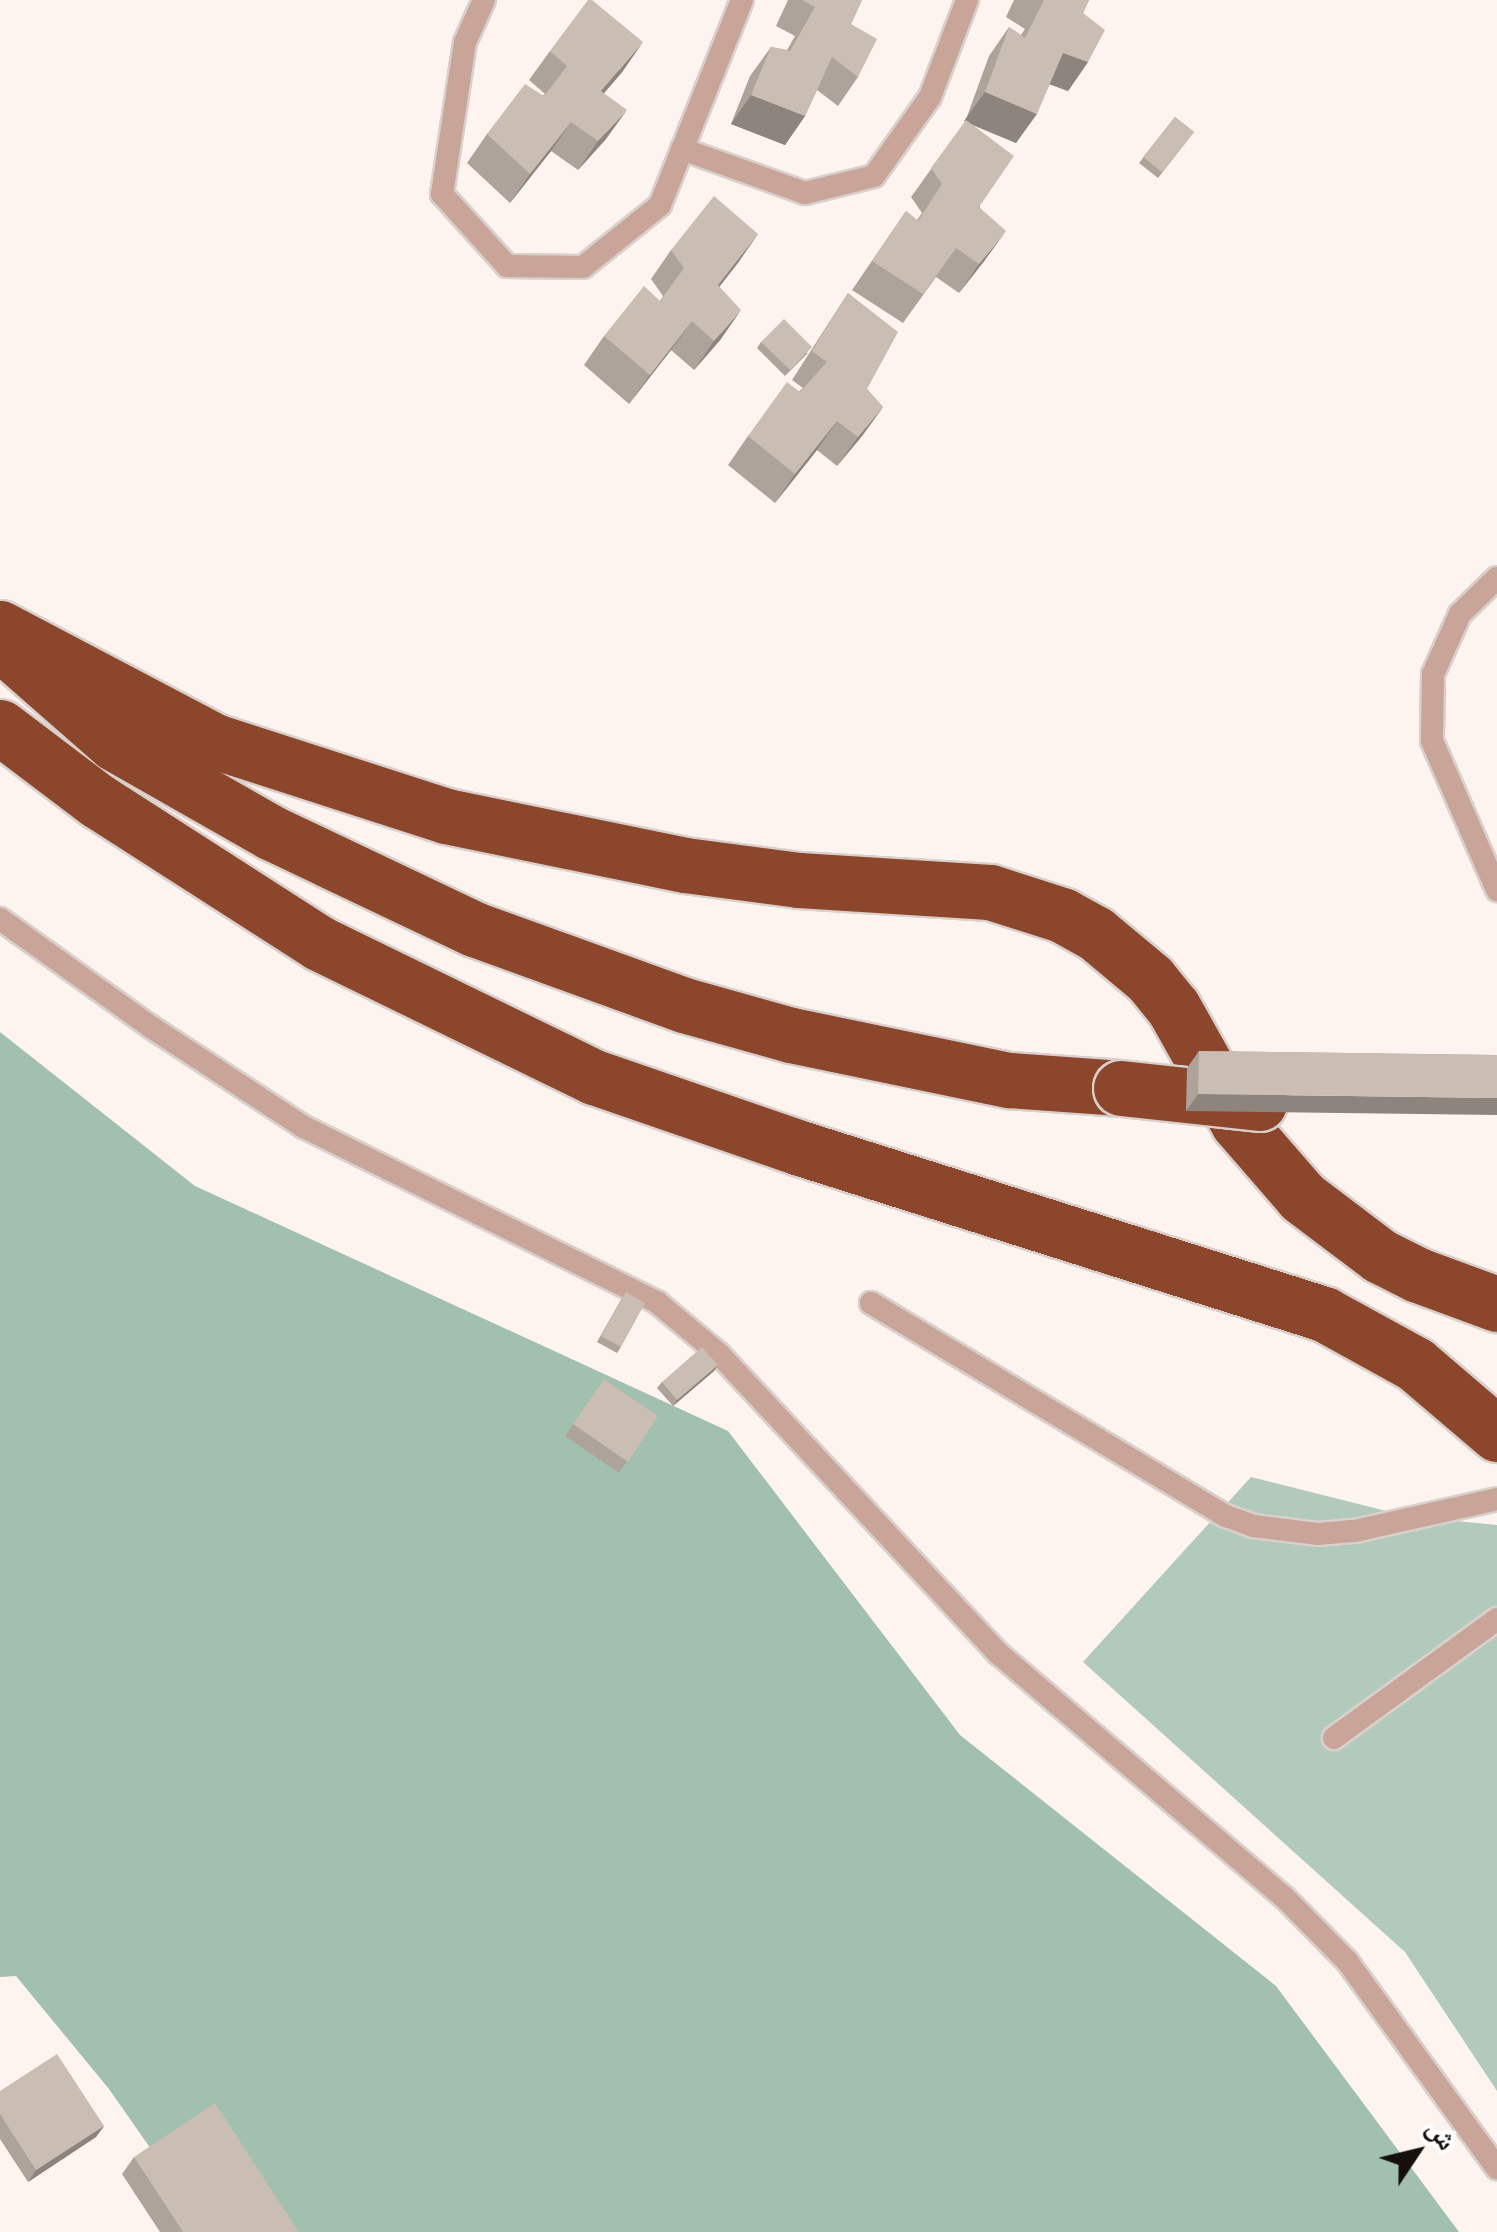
<!DOCTYPE html>
<meta charset="utf-8">
<style>
body{margin:0}
#map{position:relative;width:1497px;height:2232px;overflow:hidden;background:#fef4ef;font-family:Poppins,"Noto Naskh Arabic",sans-serif}
div>[style]{position:absolute}
[style*='--x']{left:calc(var(--x)*1px);top:calc(var(--y)*1px);width:calc(var(--w)*1px);rotate:calc(var(--a)*1deg)}
.green>*{inset:0;background:#b1cabc}
.forest>*{inset:0;background:#a1c0af}
.roads{filter:drop-shadow(2px 0 #d9d0cb) drop-shadow(-2px 0 #d9d0cb) drop-shadow(0 2px #d9d0cb) drop-shadow(0 -2px #d9d0cb)}
.lane>*{height:22px;margin:-11px;padding:0 11px;transform-origin:11px;border-radius:11px;background:#c8a598}
.highway>*{height:55px;margin:-27.5px;padding:0 27.5px;transform-origin:27.5px;border-radius:27.5px;background:#8b462b}
.bridges{filter:drop-shadow(2px 0 #d9d0cb) drop-shadow(-2px 0 #d9d0cb) drop-shadow(0 2px #d9d0cb) drop-shadow(0 -2px #d9d0cb)}
.highway-bridge>*{height:55px;margin:-27.5px;padding:0 27.5px;transform-origin:27.5px;border-radius:27.5px;background:#8b462b}
.wall>*{inset:0;background:#aea39a}
.shaded-wall>*{inset:0;background:#8d847d}
.building>*{inset:0;background:#cabdb3}
span{translate:-50% -50%;white-space:nowrap;text-align:center;line-height:1.15;-webkit-text-stroke:8px #fff;paint-order:stroke}
.north{position:absolute;left:1367px;top:2102px;width:100px;height:100px;-webkit-text-stroke:8px #fff;paint-order:stroke;rotate:55deg;font-size:28px;font-weight:700;line-height:40px;text-align:center;color:#15100d}
.north::after{content:'';display:block;margin:auto;width:35px;height:45px;background:#15100d;clip-path:polygon(50% 0,100% 100%,50% 72%,0 100%)}
</style>
<div id="map">
<div class="green">
<div style="clip-path:polygon(1251px 1477px,1406px 1516px,1497px 1525px,1497px 2091px,1405px 1952px,1083px 1662px)"></div>
</div>
<div class="forest">
<div style="clip-path:polygon(0 1032px,195px 1186px,728px 1431px,960px 1735px,1276px 1986px,1459px 2232px,209px 2232px,109px 2089px,16px 1976px,0 1977px)"></div>
</div>
<div class="roads">
<div class="lane">
<div style="--x:484;--y:0;--w:46;--a:114.3"></div>
<div style="--x:465;--y:42;--w:154;--a:98.6"></div>
<div style="--x:442;--y:194;--w:97;--a:47.9"></div>
<div style="--x:507;--y:266;--w:76;--a:0.8"></div>
<div style="--x:583;--y:267;--w:99;--a:-38.8"></div>
<div style="--x:660;--y:205;--w:221;--a:-68.2"></div>
<div style="--x:682;--y:149;--w:131;--a:19.7"></div>
<div style="--x:805;--y:193;--w:71;--a:-13.8"></div>
<div style="--x:874;--y:176;--w:97;--a:-54.7"></div>
<div style="--x:930;--y:97;--w:104;--a:-69.1"></div>
<div style="--x:1497;--y:578;--w:52;--a:135.8"></div>
<div style="--x:1460;--y:614;--w:66;--a:114.2"></div>
<div style="--x:1433;--y:674;--w:67;--a:90.9"></div>
<div style="--x:1432;--y:741;--w:163;--a:66.4"></div>
<div style="--x:0;--y:919;--w:186;--a:35.6"></div>
<div style="--x:151;--y:1027;--w:183;--a:33.2"></div>
<div style="--x:304;--y:1127;--w:395;--a:26.4"></div>
<div style="--x:658;--y:1303;--w:80;--a:39.9"></div>
<div style="--x:719;--y:1354;--w:409;--a:47"></div>
<div style="--x:998;--y:1653;--w:376;--a:40.5"></div>
<div style="--x:1284;--y:1897;--w:90;--a:45.5"></div>
<div style="--x:1347;--y:1961;--w:256;--a:54.1"></div>
<div style="--x:871;--y:1303;--w:414;--a:31"></div>
<div style="--x:1226;--y:1516;--w:29;--a:20"></div>
<div style="--x:1253;--y:1526;--w:65;--a:7"></div>
<div style="--x:1318;--y:1534;--w:37;--a:-5"></div>
<div style="--x:1355;--y:1531;--w:146;--a:-12.7"></div>
<div style="--x:1334;--y:1738;--w:202;--a:-36.1"></div>
</div>
<div class="highway">
<div style="--x:0;--y:628;--w:242;--a:27.8"></div>
<div style="--x:214;--y:741;--w:244;--a:17.9"></div>
<div style="--x:446;--y:816;--w:244;--a:11.6"></div>
<div style="--x:685;--y:865;--w:115;--a:7.5"></div>
<div style="--x:799;--y:880;--w:191;--a:3.6"></div>
<div style="--x:990;--y:892;--w:76;--a:17.7"></div>
<div style="--x:1062;--y:915;--w:38;--a:29"></div>
<div style="--x:1095;--y:933;--w:72;--a:39.9"></div>
<div style="--x:1150;--y:979;--w:36;--a:51"></div>
<div style="--x:1173;--y:1007;--w:133;--a:60.7"></div>
<div style="--x:1238;--y:1123;--w:98;--a:49.1"></div>
<div style="--x:1302;--y:1197;--w:98;--a:37.1"></div>
<div style="--x:1380;--y:1256;--w:42;--a:26.6"></div>
<div style="--x:1418;--y:1275;--w:84;--a:20.2"></div>
<div style="--x:15;--y:656;--w:132;--a:41.3"></div>
<div style="--x:114;--y:743;--w:182;--a:29.7"></div>
<div style="--x:272;--y:833;--w:224;--a:25.4"></div>
<div style="--x:474;--y:929;--w:223;--a:19.9"></div>
<div style="--x:684;--y:1005;--w:111;--a:15.7"></div>
<div style="--x:791;--y:1035;--w:223;--a:11.7"></div>
<div style="--x:1009;--y:1080;--w:112;--a:4.1"></div>
<div style="--x:0;--y:727;--w:123;--a:37.1"></div>
<div style="--x:98;--y:801;--w:263;--a:32.7"></div>
<div style="--x:319;--y:943;--w:306;--a:26"></div>
<div style="--x:594;--y:1077;--w:218;--a:19"></div>
<div style="--x:800;--y:1148;--w:550;--a:17.58"></div>
<div style="--x:1324;--y:1314;--w:104;--a:28.8"></div>
<div style="--x:1415;--y:1364;--w:108;--a:40.5"></div>
</div>
</div>
<div class="bridges">
<div class="highway-bridge">
<div style="--x:1121;--y:1088;--w:139;--a:6.2"></div>
</div>
</div>
<div class="wall">
<div style="clip-path:polygon(788px 0,862px 0,851px 24px,858px 77px,838px 106px,817px 90px,805px 116px,785px 145px,731px 124px,750px 76px,771px 47px,787px 50px,795px 36px,776px 26px)"></div>
<div style="clip-path:polygon(1014px 0,1089px 0,1083px 13px,1088px 62px,1068px 91px,1050px 84px,1016px 143px,972px 125px,985px 260px,959px 293px,936px 277px,903px 323px,852px 290px,906px 211px,917px 220px,922px 213px,911px 197px,965px 122px,989px 56px,1009px 27px,1021px 35px,1025px 29px,1006px 17px)"></div>
<div style="clip-path:polygon(550px 51px,623px 71px,604px 93px,606px 139px,578px 170px,551px 151px,510px 203px,467px 163px,487px 134px,545px 94px,529px 80px)"></div>
<div style="clip-path:polygon(1175px 117px,1194px 132px,1158px 178px,1139px 163px)"></div>
<div style="clip-path:polygon(758px 234px,719px 287px,721px 339px,694px 370px,671px 350px,629px 404px,584px 365px,604px 336px,660px 301px,663px 296px,651px 279px,671px 250px)"></div>
<div style="clip-path:polygon(848px 293px,867px 389px,883px 407px,862px 436px,837px 466px,817px 450px,775px 503px,728px 465px,748px 436px,803px 388px,792px 380px)"></div>
<div style="clip-path:polygon(761px 342px,808px 353px,785px 376px,757px 348px)"></div>
<div style="clip-path:polygon(1199px 1051px,1497px 1055px,1186px 1111px,1187px 1068px)"></div>
<div style="clip-path:polygon(622px 1298px,621px 1347px,617px 1353px,597px 1342px)"></div>
<div style="clip-path:polygon(718px 1365px,714px 1371px,673px 1406px,657px 1388px,662px 1382px)"></div>
<div style="clip-path:polygon(604px 1379px,658px 1416px,619px 1473px,565px 1436px)"></div>
<div style="clip-path:polygon(0 2091px,104px 2126px,96px 2137px,28px 2182px,0 2139px)"></div>
<div style="clip-path:polygon(134px 2157px,299px 2232px,160px 2232px,122px 2174px)"></div>
</div>
<div class="shaded-wall">
<div style="clip-path:polygon(643px 42px,623px 71px,581px 120px,601px 91px)"></div>
<div style="clip-path:polygon(1063px 53px,1088px 62px,1068px 91px,1043px 82px)"></div>
<div style="clip-path:polygon(985px 92px,1037px 114px,1016px 143px,964px 121px)"></div>
<div style="clip-path:polygon(751px 95px,805px 116px,785px 145px,731px 124px)"></div>
<div style="clip-path:polygon(627px 110px,606px 139px,578px 170px,598px 141px)"></div>
<div style="clip-path:polygon(571px 122px,551px 151px,510px 203px,530px 174px)"></div>
<div style="clip-path:polygon(1006px 231px,985px 260px,959px 293px,979px 264px)"></div>
<div style="clip-path:polygon(758px 234px,738px 263px,698px 314px,718px 285px)"></div>
<div style="clip-path:polygon(741px 310px,721px 339px,694px 370px,714px 341px)"></div>
<div style="clip-path:polygon(692px 321px,671px 350px,629px 404px,650px 375px)"></div>
<div style="clip-path:polygon(883px 407px,862px 436px,837px 466px,858px 437px)"></div>
<div style="clip-path:polygon(837px 421px,817px 450px,775px 503px,795px 474px)"></div>
<div style="clip-path:polygon(1198px 1094px,1497px 1098px,1497px 1115px,1186px 1111px)"></div>
<div style="clip-path:polygon(718px 1365px,714px 1371px,673px 1406px,677px 1400px)"></div>
<div style="clip-path:polygon(104px 2126px,96px 2137px,28px 2182px,36px 2170px)"></div>
</div>
<div class="building">
<div style="clip-path:polygon(588px 0,592px 0,643px 42px,601px 91px,627px 110px,598px 141px,571px 122px,530px 174px,487px 134px,525px 84px,544px 96px,567px 66px,550px 51px)"></div>
<div style="clip-path:polygon(802px 0,862px 0,851px 24px,877px 39px,858px 77px,832px 57px,805px 116px,751px 95px,771px 47px,790px 51px,815px 7px)"></div>
<div style="clip-path:polygon(1044px 0,1089px 0,1083px 13px,1105px 30px,1088px 62px,1063px 53px,1037px 114px,985px 92px,1009px 27px,1025px 38px)"></div>
<div style="clip-path:polygon(1175px 117px,1194px 132px,1162px 172px,1143px 157px)"></div>
<div style="clip-path:polygon(966px 120px,1014px 156px,979px 207px,1006px 231px,979px 264px,956px 248px,923px 294px,872px 261px,906px 211px,918px 221px,942px 184px,931px 168px)"></div>
<div style="clip-path:polygon(714px 196px,758px 234px,718px 285px,741px 310px,714px 341px,692px 321px,650px 375px,604px 336px,644px 286px,660px 301px,684px 268px,671px 250px)"></div>
<div style="clip-path:polygon(848px 293px,898px 332px,867px 389px,883px 407px,858px 437px,837px 421px,795px 474px,748px 436px,787px 382px,800px 392px,827px 362px,812px 351px)"></div>
<div style="clip-path:polygon(784px 319px,812px 347px,790px 370px,761px 342px)"></div>
<div style="clip-path:polygon(1199px 1051px,1497px 1055px,1497px 1098px,1198px 1094px)"></div>
<div style="clip-path:polygon(626px 1292px,645px 1303px,621px 1347px,601px 1336px)"></div>
<div style="clip-path:polygon(702px 1347px,718px 1365px,677px 1400px,662px 1382px)"></div>
<div style="clip-path:polygon(604px 1379px,658px 1416px,628px 1462px,573px 1424px)"></div>
<div style="clip-path:polygon(57px 2054px,104px 2126px,36px 2170px,0 2114px,0 2091px)"></div>
<div style="clip-path:polygon(215px 2103px,299px 2232px,183px 2232px,134px 2157px)"></div>
</div>
<div class="north">ش</div>
</div>
